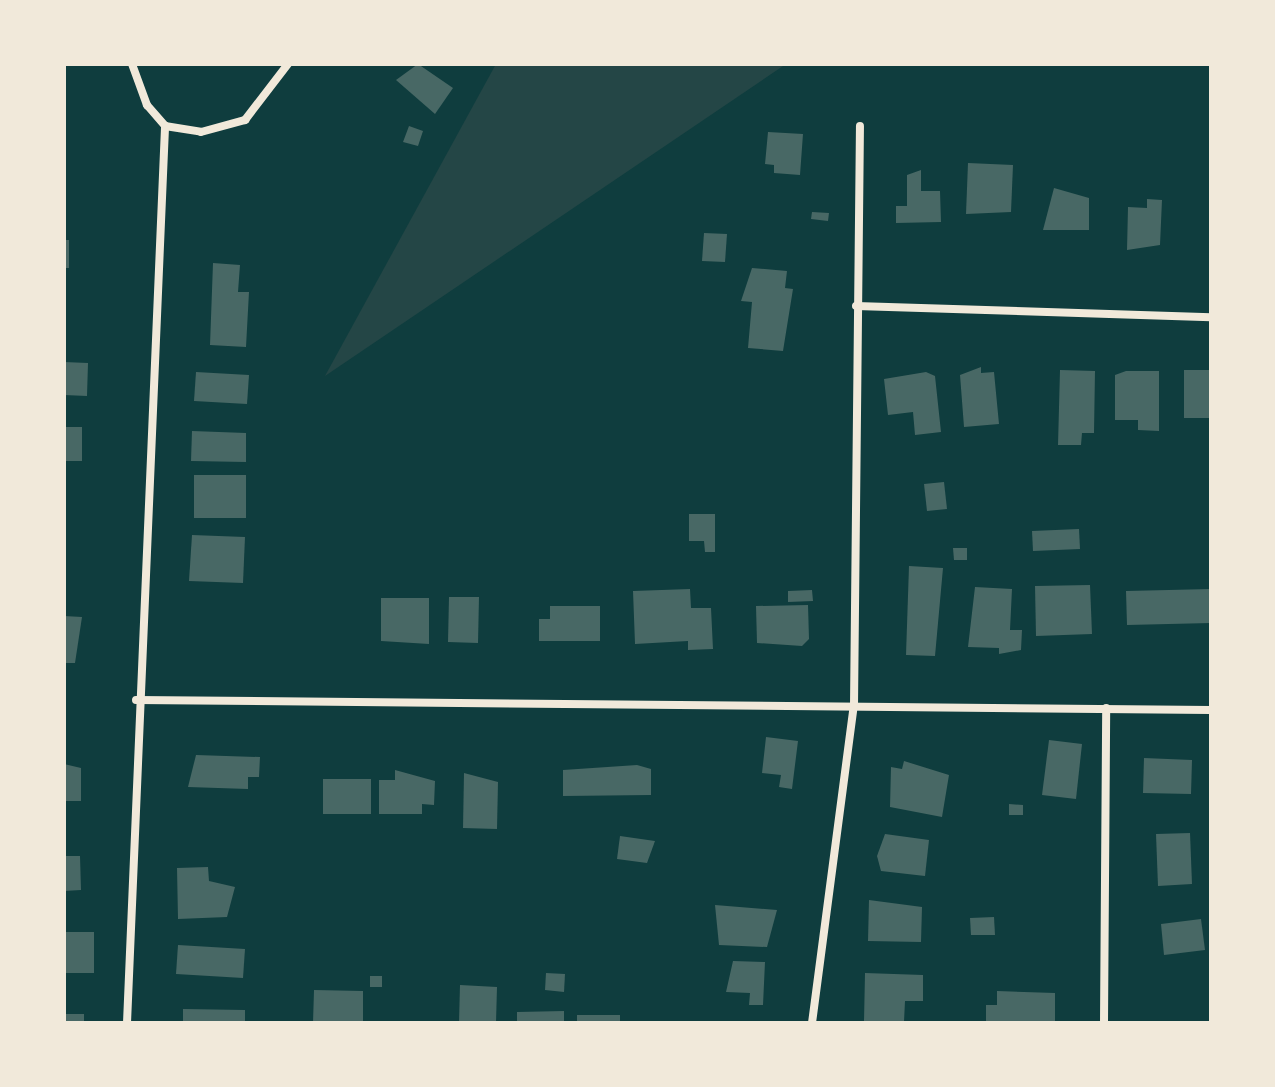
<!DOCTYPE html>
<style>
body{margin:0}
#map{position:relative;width:1275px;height:1087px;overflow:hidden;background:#0f3d3e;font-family:Rubik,sans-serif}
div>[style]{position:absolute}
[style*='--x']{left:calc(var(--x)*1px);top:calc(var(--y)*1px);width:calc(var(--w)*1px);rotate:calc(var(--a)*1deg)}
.green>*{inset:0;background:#244646}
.building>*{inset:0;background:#486865}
.minor>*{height:8px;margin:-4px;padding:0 4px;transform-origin:4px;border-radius:4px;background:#f1e9da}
span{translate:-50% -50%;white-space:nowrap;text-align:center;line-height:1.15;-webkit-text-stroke:6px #f1e9da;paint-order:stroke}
.frame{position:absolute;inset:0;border:66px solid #f1e9da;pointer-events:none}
</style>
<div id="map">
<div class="green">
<div style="clip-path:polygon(496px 64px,786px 64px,325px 376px)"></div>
</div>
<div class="building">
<div style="clip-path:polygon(418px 64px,453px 88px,435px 114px,396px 80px)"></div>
<div style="clip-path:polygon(409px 126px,423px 131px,418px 146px,403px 142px)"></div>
<div style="clip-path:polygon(768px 132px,803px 134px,800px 175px,774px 173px,774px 165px,765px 164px)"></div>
<div style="clip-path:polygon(968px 163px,1013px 165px,1011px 212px,966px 214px)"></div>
<div style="clip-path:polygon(921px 170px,921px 191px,940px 191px,941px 222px,896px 223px,896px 206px,907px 206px,907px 175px)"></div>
<div style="clip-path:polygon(1054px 188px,1089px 198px,1089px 230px,1043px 230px)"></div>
<div style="clip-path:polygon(1147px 199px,1162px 200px,1160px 245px,1127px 250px,1128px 207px,1147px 208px)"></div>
<div style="clip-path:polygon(812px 212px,829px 213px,828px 221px,811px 219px)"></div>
<div style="clip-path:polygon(704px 233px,727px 234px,725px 262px,702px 261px)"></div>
<div style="clip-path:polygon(64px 240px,69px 240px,69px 268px,64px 268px)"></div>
<div style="clip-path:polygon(213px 263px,240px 265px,238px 292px,249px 292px,246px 347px,210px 345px)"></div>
<div style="clip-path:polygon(752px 268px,787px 271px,785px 288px,793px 289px,783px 351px,748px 348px,752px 302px,741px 301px)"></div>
<div style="clip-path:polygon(64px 362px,88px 363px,87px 396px,64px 395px)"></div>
<div style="clip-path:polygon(981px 367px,981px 373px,994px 372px,999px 424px,964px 427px,960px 375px)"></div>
<div style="clip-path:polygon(1060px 370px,1095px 371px,1094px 433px,1082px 433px,1081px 445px,1058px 445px)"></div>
<div style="clip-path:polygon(1184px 370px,1211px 370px,1211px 418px,1184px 418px)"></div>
<div style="clip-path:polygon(1126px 371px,1159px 371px,1159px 431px,1138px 430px,1138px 420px,1115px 420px,1115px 375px)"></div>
<div style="clip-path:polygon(196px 372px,249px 375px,247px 404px,194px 401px)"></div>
<div style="clip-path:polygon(926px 372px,935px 376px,941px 432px,915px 435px,913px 412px,888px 415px,884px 379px)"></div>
<div style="clip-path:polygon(64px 427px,82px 427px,82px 461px,64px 461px)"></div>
<div style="clip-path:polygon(192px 431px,246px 433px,246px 462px,191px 461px)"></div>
<div style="clip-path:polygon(194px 475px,246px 475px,246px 518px,194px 518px)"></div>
<div style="clip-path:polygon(944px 482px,947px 509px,927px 511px,924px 484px)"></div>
<div style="clip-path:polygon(689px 514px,715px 514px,715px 552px,705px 552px,704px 541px,689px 541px)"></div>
<div style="clip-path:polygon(1079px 529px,1080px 549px,1033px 551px,1032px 531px)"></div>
<div style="clip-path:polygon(192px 535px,245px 537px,243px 583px,189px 581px)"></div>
<div style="clip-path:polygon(953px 548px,967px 548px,967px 560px,954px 560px)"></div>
<div style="clip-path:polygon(909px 566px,943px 568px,935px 656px,906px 655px)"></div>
<div style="clip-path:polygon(1090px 585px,1092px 634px,1036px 636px,1035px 586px)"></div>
<div style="clip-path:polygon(975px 587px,1012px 589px,1010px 630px,1022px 630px,1021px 650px,999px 654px,999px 648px,968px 647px)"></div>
<div style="clip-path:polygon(690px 589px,691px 608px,711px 608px,713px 649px,688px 650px,688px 641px,635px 644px,633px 591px)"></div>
<div style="clip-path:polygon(1211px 589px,1211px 623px,1127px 625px,1126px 591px)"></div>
<div style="clip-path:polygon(812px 590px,813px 601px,788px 602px,788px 591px)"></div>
<div style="clip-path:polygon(449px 597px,479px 597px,478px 643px,448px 642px)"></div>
<div style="clip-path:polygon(381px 598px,429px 598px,429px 644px,381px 641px)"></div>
<div style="clip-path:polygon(808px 605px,809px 639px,802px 646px,757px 643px,756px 606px)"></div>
<div style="clip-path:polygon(550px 606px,600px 606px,600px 641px,539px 641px,539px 619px,550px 619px)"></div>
<div style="clip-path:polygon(64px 616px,82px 617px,75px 663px,64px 663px)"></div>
<div style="clip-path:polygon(766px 737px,798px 741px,792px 789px,779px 787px,781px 775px,762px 773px)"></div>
<div style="clip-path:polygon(1049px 740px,1082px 744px,1076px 799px,1042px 795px)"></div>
<div style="clip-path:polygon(196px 755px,260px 757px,259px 777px,248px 777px,248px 789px,188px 787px)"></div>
<div style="clip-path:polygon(1144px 758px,1192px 760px,1191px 794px,1143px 793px)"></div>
<div style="clip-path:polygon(904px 761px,949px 775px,942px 817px,890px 807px,891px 767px,902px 769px)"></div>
<div style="clip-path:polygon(64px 764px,81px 768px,81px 801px,64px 801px)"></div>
<div style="clip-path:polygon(637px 765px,651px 769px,651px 795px,563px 796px,563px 770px)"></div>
<div style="clip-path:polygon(395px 770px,435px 781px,434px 805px,422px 804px,422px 814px,379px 814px,379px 780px,395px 780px)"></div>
<div style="clip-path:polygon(464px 773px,498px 782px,497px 829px,463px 828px)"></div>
<div style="clip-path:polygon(323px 779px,371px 779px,371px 814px,323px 814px)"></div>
<div style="clip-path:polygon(1009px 804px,1023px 805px,1023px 815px,1009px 815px)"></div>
<div style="clip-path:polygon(1190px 833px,1192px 884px,1158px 886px,1156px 834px)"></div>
<div style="clip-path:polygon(885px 834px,929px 840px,925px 876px,881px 871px,877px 856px)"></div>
<div style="clip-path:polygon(620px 836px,655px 841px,647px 863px,617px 859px)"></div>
<div style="clip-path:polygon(64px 856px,80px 856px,81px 890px,64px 891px)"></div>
<div style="clip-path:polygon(208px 867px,209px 881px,235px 887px,227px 917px,178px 919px,177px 868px)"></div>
<div style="clip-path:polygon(869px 900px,922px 907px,921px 942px,868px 941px)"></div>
<div style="clip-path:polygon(715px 905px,777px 910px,767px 947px,719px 945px)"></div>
<div style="clip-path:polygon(994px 917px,995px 935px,971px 935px,970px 918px)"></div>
<div style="clip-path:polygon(1201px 919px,1205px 950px,1164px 955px,1161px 924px)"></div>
<div style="clip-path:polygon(64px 932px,94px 932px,94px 973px,64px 973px)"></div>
<div style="clip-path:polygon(178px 945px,245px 949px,243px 978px,176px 974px)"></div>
<div style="clip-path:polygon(733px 961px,765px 962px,763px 1005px,749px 1005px,750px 993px,726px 992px)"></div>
<div style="clip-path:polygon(546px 973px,565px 974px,564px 992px,545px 990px)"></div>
<div style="clip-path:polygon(865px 973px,923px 975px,923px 1001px,905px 1001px,904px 1022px,864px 1021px)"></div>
<div style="clip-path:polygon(370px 976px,382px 976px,382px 987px,370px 987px)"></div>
<div style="clip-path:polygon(460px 985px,497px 987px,496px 1023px,459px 1023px)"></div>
<div style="clip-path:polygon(314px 990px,363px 991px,363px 1023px,313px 1023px)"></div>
<div style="clip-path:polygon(997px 991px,1055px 993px,1055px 1023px,986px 1023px,986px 1005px,997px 1005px)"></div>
<div style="clip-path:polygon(183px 1009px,245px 1010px,245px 1023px,183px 1023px)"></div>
<div style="clip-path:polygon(564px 1011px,564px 1023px,517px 1023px,517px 1012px)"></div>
<div style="clip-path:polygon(64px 1014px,84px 1014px,84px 1023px,64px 1023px)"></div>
<div style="clip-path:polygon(577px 1015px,620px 1015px,620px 1023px,577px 1023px)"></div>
</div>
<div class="minor">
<div style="--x:132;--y:64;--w:44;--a:69.9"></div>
<div style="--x:147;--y:105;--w:28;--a:49"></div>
<div style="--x:165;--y:126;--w:36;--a:9"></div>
<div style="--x:201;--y:132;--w:46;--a:-15.3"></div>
<div style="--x:245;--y:120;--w:71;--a:-52.5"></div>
<div style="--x:856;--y:306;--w:355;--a:1.8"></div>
<div style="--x:136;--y:700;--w:1075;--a:0.53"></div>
<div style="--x:127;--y:1023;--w:898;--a:-87.57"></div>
<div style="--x:812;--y:1023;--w:321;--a:-82.5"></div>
<div style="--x:854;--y:705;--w:579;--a:-89.41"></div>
<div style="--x:1104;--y:1023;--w:315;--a:-89.6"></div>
</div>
<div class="frame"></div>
</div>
